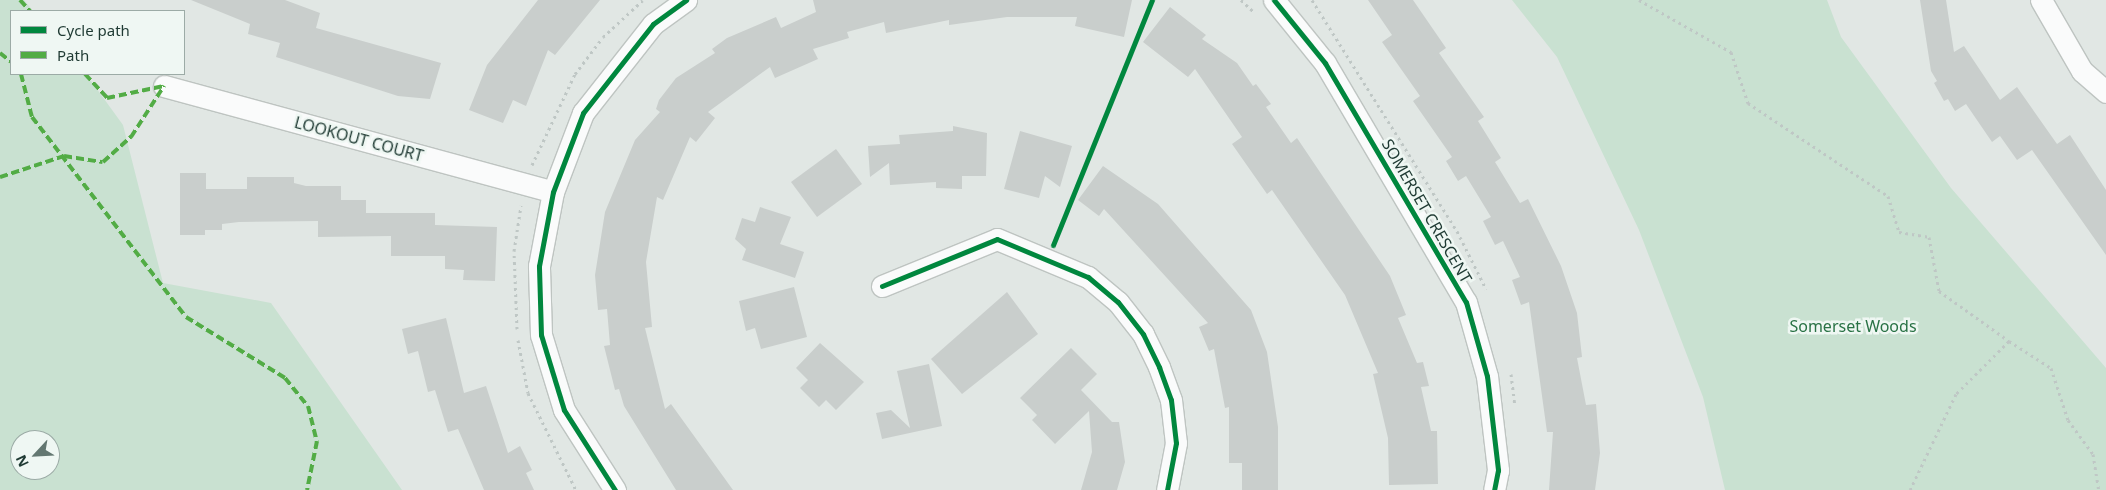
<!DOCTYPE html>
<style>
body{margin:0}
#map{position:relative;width:2106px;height:490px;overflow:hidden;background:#e1e7e4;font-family:"Noto Sans",sans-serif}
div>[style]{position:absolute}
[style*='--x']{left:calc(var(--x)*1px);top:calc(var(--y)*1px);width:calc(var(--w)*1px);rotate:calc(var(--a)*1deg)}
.green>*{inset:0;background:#c9e1d1}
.building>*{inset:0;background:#c9cecc}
.path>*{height:3px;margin-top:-1.5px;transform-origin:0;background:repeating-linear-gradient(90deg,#bfc7c5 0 2.5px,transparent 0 6.5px)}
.roads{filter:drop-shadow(1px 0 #bec4c1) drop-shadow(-1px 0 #bec4c1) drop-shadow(0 1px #bec4c1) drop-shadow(0 -1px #bec4c1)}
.minor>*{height:21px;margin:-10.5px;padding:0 10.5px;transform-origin:10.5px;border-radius:10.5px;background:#fafbfb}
.quiet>*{height:4px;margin-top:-2px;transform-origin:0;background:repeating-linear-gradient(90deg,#52ac45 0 8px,transparent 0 12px)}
.cycleway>*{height:5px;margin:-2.5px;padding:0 2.5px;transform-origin:2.5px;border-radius:2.5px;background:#00873e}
span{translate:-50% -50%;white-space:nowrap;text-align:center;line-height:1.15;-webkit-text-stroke:5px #eff7f3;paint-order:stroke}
.street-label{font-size:16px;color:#1f3a33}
.park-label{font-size:16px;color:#297245}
.legend{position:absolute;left:10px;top:10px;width:175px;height:65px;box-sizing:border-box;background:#eff7f3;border:1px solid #9caba6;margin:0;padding:6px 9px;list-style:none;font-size:15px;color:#1f3a33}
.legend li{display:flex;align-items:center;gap:10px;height:25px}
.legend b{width:25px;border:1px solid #9caba6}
.north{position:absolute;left:10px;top:430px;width:50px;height:50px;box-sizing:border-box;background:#eff7f3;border:1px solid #9caba6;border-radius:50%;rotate:245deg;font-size:14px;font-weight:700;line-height:20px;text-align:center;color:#1f3a33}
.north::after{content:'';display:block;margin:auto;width:18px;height:22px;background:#637771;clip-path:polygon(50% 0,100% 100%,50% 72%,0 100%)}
</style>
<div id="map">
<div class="green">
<div style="clip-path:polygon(evenodd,0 0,24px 0,33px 11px,11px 11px,11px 74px,86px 74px,123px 125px,163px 283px,271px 303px,402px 490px,0 490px,0 0,20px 440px,50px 440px,50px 470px,20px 470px,20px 440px)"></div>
<div style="clip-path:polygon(1512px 0,1827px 0,1841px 37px,1951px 188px,2106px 368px,2106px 490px,1725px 490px,1703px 397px,1639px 230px,1557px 57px)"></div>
</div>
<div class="building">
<div style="clip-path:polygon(191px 0,285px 0,320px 13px,316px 28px,441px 63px,430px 99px,398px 96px,276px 57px,280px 43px,248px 34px,250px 24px)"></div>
<div style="clip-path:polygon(538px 0,600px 0,555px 55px,548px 50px,526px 106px,513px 100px,503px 123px,469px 110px,487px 65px)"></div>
<div style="clip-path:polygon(813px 0,1132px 0,1124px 37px,1075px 26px,1077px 17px,1007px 17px,949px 25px,949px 20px,886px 33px,884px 22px,847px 32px,849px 38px,813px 49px,818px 59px,775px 78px,770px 67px,708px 112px,715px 118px,696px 142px,690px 137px,663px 200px,657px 197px,646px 262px,652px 327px,645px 328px,665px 409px,671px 404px,733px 490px,676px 490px,624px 406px,619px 389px,615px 390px,604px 346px,610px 345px,607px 309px,598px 310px,595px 275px,605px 212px,635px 140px,660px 112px,656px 109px,659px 100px,676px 78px,715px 53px,712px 49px,727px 38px,776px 17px,781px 28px,816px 12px)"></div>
<div style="clip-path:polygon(1368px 0,1413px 0,1446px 48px,1439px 53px,1484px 117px,1478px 121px,1501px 158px,1495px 162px,1520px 203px,1528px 199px,1561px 266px,1577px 313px,1582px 357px,1577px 358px,1586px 405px,1596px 404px,1600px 453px,1595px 490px,1549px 490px,1553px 432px,1547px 432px,1529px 302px,1521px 305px,1512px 280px,1520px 277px,1503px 241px,1495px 245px,1483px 221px,1491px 217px,1466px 176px,1458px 181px,1446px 161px,1452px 157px,1413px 101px,1420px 96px,1382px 42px,1392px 35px)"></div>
<div style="clip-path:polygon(1920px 0,1946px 0,1954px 52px,1964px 46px,2000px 100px,2017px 87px,2057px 144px,2070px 135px,2106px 190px,2106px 255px,2032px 150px,2017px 160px,2000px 136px,1992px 142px,1966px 104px,1955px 111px,1948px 99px,1944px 101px,1934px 83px,1937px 81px,1931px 71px)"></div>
<div style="clip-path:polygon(1170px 7px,1206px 35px,1202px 39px,1237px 63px,1253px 86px,1256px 84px,1271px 104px,1266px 107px,1291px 143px,1297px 138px,1390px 276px,1406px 315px,1398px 318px,1417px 363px,1423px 362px,1429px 386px,1421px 387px,1431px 431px,1437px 431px,1438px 484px,1389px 485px,1388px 438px,1373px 374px,1378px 373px,1345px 295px,1272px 190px,1267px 194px,1232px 144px,1242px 137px,1195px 69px,1188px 77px,1143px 42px)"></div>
<div style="clip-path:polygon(953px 126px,987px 133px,986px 176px,962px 176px,962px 189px,936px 188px,936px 182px,890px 185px,889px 163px,870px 177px,868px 146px,900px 144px,899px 135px,953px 131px)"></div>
<div style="clip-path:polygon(1020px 131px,1072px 146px,1060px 187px,1045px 176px,1039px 198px,1004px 189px)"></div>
<div style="clip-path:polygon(836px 149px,862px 184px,817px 217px,791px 182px)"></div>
<div style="clip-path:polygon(1103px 166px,1158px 204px,1251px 310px,1267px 352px,1278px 427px,1278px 490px,1242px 490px,1242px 463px,1229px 463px,1229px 407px,1225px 408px,1214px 349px,1209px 351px,1199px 327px,1208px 323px,1104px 209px,1099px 216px,1078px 200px)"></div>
<div style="clip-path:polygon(180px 173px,206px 173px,206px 189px,247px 189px,247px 177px,294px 177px,294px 183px,306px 186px,341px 186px,341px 200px,366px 200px,366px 213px,435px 213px,435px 225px,497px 227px,495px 281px,463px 280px,464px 270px,445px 269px,445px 256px,391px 256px,391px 236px,318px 237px,318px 221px,239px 222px,222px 224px,222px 230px,205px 230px,205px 235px,180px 235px)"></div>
<div style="clip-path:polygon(760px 207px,791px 217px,780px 244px,804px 252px,795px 278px,742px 260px,746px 249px,735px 239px,742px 218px,755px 222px)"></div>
<div style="clip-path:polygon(794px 287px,807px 337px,761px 349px,755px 328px,746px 331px,739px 301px)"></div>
<div style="clip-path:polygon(1007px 292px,1038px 334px,962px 394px,931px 359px)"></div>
<div style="clip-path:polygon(446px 318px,464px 393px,486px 386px,508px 453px,520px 446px,532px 470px,526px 473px,534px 490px,484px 490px,458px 429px,448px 432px,435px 390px,428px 392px,418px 351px,408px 354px,402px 329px)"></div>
<div style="clip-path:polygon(820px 343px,864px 382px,836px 410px,826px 400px,819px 407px,800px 388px,808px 380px,796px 368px)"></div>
<div style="clip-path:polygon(1071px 348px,1097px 374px,1081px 390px,1112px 422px,1119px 422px,1125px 462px,1117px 490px,1081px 490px,1092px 452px,1089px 411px,1055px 444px,1032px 420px,1037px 415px,1020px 398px)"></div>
<div style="clip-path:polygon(929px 364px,942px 426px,882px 439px,876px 413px,891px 410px,910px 428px,897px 371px)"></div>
</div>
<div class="path">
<div style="--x:1241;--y:0;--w:19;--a:43"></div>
<div style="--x:1312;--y:0;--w:273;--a:57.9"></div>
<div style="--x:1457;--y:231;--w:65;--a:63.4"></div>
<div style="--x:1639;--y:0;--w:106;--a:29.5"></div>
<div style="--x:1731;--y:52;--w:54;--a:71.6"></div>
<div style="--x:1748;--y:103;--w:168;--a:33.6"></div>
<div style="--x:1888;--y:196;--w:38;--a:73"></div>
<div style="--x:1899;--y:232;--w:30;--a:9"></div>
<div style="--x:1929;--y:237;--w:55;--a:79.5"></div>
<div style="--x:1939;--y:291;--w:86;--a:35.5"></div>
<div style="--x:2009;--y:341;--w:75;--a:135"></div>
<div style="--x:1956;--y:394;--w:106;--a:115.6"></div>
<div style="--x:532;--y:165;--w:101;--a:-64.7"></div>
<div style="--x:575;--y:74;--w:46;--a:-52.9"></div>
<div style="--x:603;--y:37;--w:54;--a:-42.8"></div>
<div style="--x:517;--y:329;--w:78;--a:-92.2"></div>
<div style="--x:514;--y:251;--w:46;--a:-81.2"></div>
<div style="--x:518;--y:340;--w:54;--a:79.3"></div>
<div style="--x:528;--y:393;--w:108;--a:63.7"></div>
<div style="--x:2009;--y:341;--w:50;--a:32.7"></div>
<div style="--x:2051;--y:368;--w:55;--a:71.9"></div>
<div style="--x:2068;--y:420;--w:42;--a:53.7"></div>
<div style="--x:2093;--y:454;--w:36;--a:81"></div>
<div style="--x:1511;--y:374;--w:31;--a:83"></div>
</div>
<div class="roads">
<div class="minor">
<div style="--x:1274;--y:0;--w:81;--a:51"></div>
<div style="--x:1325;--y:63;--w:277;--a:59.5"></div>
<div style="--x:1466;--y:302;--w:77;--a:74.2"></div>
<div style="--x:1487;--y:376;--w:95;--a:83.3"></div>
<div style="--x:1498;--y:470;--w:20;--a:101"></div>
<div style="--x:2041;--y:0;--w:82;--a:60"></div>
<div style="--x:2082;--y:71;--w:32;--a:41"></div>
<div style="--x:164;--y:86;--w:403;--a:15.2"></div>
<div style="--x:882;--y:286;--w:124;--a:-22.2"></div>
<div style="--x:997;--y:239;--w:99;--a:22.7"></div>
<div style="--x:1088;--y:277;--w:39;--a:40"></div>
<div style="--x:1118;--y:302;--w:41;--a:52"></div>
<div style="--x:1143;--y:334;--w:37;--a:64"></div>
<div style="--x:1159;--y:367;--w:35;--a:70"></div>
<div style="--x:1171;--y:400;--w:43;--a:83.4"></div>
<div style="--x:1176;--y:443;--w:48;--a:100.8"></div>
<div style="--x:615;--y:490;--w:95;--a:-122.5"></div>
<div style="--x:564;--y:410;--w:78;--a:-107"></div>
<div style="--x:541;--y:335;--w:69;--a:-91.7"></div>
<div style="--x:539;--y:266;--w:75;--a:-79.3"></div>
<div style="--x:553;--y:192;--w:85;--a:-69.2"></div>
<div style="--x:583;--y:113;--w:113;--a:-51.8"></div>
<div style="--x:653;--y:24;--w:41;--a:-36"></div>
</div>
</div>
<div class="quiet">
<div style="--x:20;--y:0;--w:15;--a:48"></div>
<div style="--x:0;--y:53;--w:14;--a:39"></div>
<div style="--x:21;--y:74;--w:44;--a:75.7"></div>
<div style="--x:32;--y:117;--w:252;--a:52.4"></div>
<div style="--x:186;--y:317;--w:116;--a:31.6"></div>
<div style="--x:285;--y:378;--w:36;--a:51"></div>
<div style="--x:308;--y:406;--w:36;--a:76"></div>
<div style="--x:317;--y:441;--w:50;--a:101.5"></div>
<div style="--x:85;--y:74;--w:33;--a:47"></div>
<div style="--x:107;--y:98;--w:58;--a:-11.9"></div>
<div style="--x:0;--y:177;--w:67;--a:-18.2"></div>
<div style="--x:64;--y:156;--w:39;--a:9"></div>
<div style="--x:103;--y:162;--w:38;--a:-42"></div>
<div style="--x:131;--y:137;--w:61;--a:-57.1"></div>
</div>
<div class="cycleway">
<div style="--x:1274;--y:0;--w:81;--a:51"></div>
<div style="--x:1325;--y:63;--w:277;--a:59.5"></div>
<div style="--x:1466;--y:302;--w:77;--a:74.2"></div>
<div style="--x:1487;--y:376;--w:95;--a:83.3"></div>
<div style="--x:1498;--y:470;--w:20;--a:101"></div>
<div style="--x:1053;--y:245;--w:264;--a:-68"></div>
<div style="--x:882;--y:286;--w:124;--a:-22.2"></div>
<div style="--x:997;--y:239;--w:99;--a:22.7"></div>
<div style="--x:1088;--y:277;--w:39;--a:40"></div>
<div style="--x:1118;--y:302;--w:41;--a:52"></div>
<div style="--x:1143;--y:334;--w:37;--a:64"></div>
<div style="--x:1159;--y:367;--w:35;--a:70"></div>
<div style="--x:1171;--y:400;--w:43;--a:83.4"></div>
<div style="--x:1176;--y:443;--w:48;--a:100.8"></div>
<div style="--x:615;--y:490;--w:95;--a:-122.5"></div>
<div style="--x:564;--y:410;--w:78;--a:-107"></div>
<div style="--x:541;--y:335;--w:69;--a:-91.7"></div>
<div style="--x:539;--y:266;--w:75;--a:-79.3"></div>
<div style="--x:553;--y:192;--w:85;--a:-69.2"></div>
<div style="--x:583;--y:113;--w:113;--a:-51.8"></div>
<div style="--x:653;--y:24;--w:41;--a:-36"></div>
</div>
<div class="street-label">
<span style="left:359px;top:139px;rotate:15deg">LOOKOUT COURT</span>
<span style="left:1427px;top:211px;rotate:60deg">SOMERSET CRESCENT</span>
</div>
<div class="park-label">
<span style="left:1853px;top:326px">Somerset Woods</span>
</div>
<ul class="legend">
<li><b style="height:6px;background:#00873e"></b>Cycle path</li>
<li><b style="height:6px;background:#52ac45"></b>Path</li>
</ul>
<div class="north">N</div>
</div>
